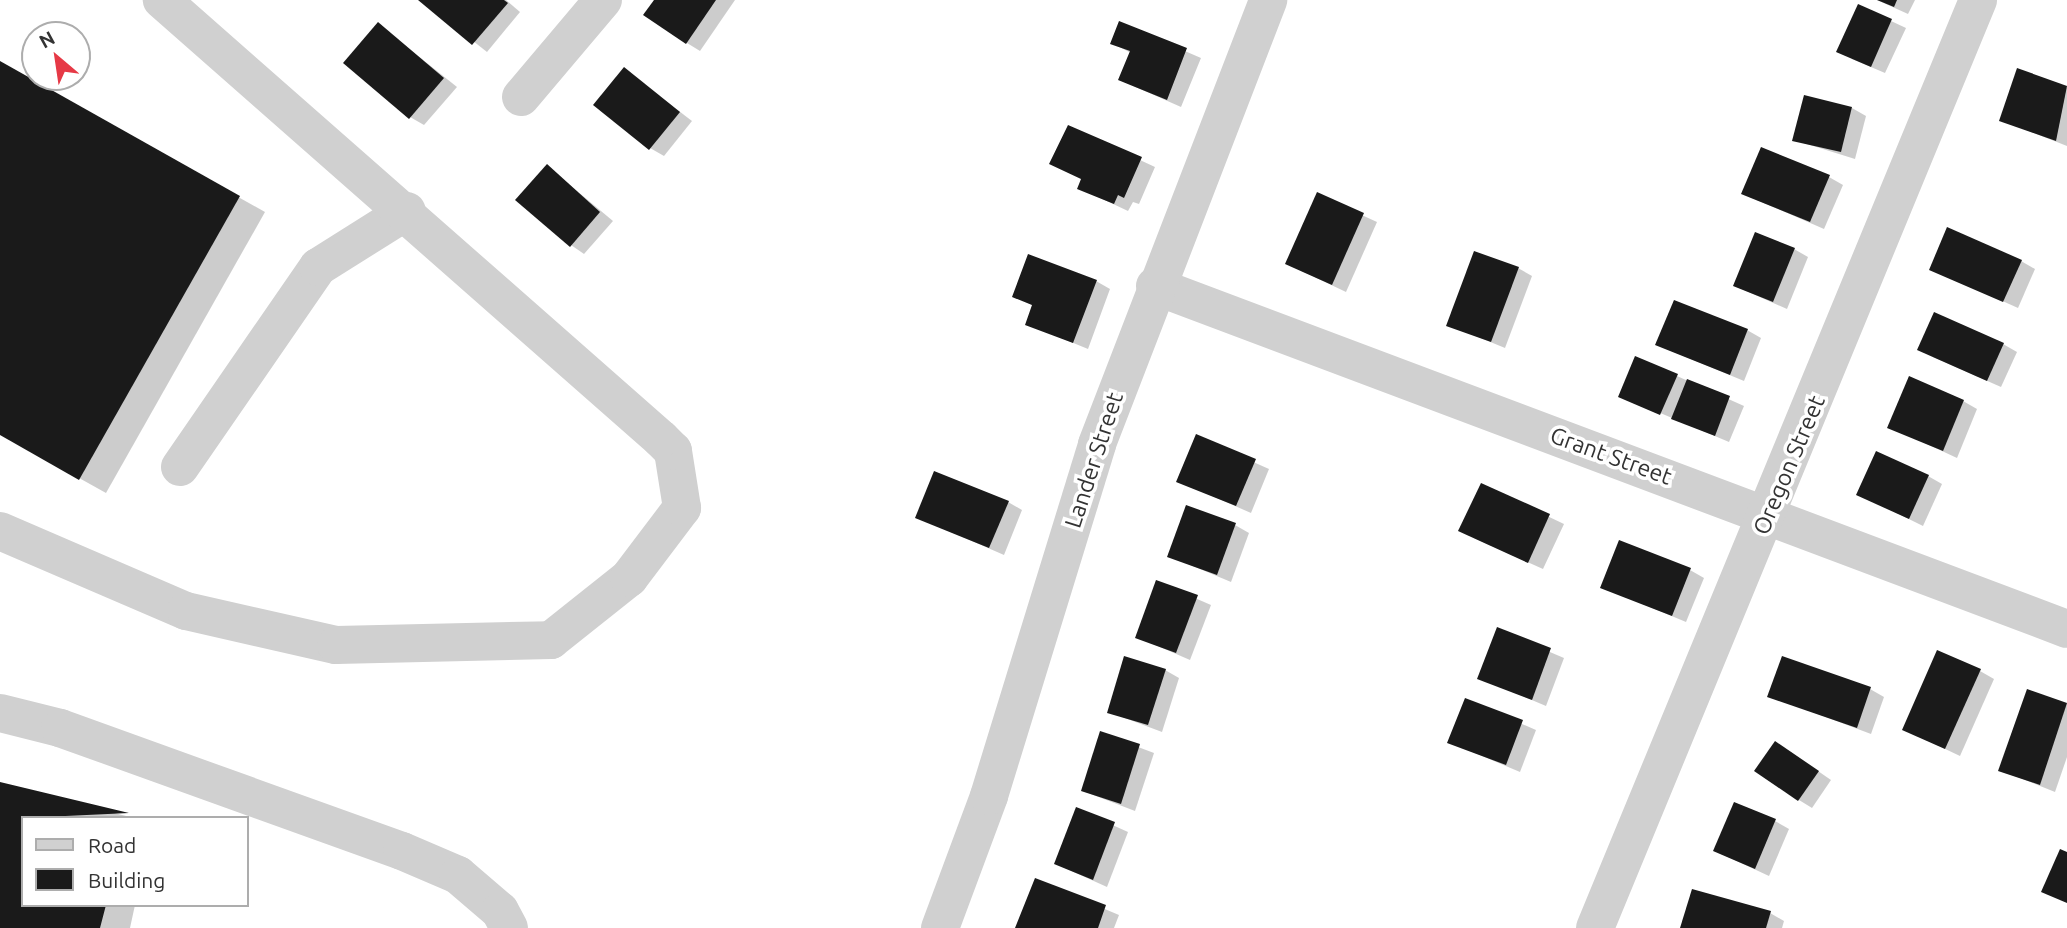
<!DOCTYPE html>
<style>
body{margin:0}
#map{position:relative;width:2067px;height:928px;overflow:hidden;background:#fff;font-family:Ubuntu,sans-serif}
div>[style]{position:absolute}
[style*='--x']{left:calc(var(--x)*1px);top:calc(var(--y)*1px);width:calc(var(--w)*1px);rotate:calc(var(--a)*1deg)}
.shadow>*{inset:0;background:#0003}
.building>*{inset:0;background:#1a1a1a}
.minor>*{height:38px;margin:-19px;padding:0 19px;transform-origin:19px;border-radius:19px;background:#d0d0d0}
span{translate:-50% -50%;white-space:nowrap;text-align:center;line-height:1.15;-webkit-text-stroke:7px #fff;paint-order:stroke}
.street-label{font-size:23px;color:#333}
.legend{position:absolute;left:21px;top:816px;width:228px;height:91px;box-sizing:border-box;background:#fff;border:2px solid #adadad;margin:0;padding:9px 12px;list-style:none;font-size:21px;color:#333}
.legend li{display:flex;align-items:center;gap:14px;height:35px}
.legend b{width:35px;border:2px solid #adadad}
.north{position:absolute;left:21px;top:21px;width:70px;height:70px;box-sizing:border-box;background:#fff;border:2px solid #adadad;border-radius:50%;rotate:331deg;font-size:19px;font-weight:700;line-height:28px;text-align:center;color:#333}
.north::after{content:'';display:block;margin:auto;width:24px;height:32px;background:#e63946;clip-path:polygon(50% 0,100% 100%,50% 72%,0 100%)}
</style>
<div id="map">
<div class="shadow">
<div style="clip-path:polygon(421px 0,506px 0,520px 12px,487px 52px)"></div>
<div style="clip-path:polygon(656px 0,735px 0,700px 51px,687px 43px)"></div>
<div style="clip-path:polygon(1877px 0,1915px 0,1908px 14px)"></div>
<div style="clip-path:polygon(1859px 6px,1906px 28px,1885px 73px,1852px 59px)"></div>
<div style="clip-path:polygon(1120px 23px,1201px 58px,1181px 107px,1120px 80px,1131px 53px,1112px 43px)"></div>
<div style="clip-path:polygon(378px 24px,457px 87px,424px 125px,410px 117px)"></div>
<div style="clip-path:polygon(0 63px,265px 212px,106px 493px,0 434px)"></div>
<div style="clip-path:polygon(624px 69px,692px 121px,664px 156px,650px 148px)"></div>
<div style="clip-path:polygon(2018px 71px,2067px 88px,2067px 146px,2001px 120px)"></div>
<div style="clip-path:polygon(1852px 108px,1866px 116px,1855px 159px,1794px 140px)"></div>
<div style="clip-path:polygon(1069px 127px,1155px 167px,1139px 204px,1133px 202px,1128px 211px,1079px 188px,1083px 180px)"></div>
<div style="clip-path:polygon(547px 166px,613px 221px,584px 254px,571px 245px)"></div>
<div style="clip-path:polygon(1829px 177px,1843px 185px,1824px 229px,1743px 194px)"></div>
<div style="clip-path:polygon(1318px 195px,1377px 222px,1346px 292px,1287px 264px)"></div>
<div style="clip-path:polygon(1794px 249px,1808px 257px,1787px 309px,1735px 286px)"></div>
<div style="clip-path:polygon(2021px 261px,2035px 269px,2018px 308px,1931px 269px)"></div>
<div style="clip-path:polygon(1518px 268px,1532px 276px,1505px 348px,1449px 325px)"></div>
<div style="clip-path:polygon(1096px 281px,1110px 289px,1088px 349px,1027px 324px,1034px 306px,1014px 296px)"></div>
<div style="clip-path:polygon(1747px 330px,1761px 338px,1744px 381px,1657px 345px)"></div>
<div style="clip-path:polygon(2003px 344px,2017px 352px,2001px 387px,1933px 357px)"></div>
<div style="clip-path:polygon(1677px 376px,1744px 406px,1729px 442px,1620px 396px)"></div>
<div style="clip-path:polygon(1963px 401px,1977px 409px,1957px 458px,1890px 427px)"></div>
<div style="clip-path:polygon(1197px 437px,1269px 469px,1251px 513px,1178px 481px)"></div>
<div style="clip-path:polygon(1928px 476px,1942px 484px,1923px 526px,1858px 494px)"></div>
<div style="clip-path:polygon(1482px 485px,1564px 524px,1543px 569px,1474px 538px)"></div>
<div style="clip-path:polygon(1008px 502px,1022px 510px,1004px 555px,917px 517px)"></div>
<div style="clip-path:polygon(1235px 525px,1249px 533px,1231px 582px,1169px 556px)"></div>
<div style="clip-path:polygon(1690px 570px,1704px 578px,1686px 622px,1602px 587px)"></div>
<div style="clip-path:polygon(1158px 582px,1211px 605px,1190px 660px,1137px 637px)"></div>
<div style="clip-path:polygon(1498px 630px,1564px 658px,1546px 706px,1480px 678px)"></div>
<div style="clip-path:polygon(1165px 670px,1179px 678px,1162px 732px,1109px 712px)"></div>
<div style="clip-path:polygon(1980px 671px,1994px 679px,1960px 756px,1905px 730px)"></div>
<div style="clip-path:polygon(1870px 689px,1884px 697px,1871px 734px,1770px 696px)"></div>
<div style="clip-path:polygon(2028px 691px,2067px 704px,2067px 757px,2055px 792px,2000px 770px)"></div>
<div style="clip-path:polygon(1466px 700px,1536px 730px,1520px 772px,1449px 742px)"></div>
<div style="clip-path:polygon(1101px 733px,1154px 753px,1135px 811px,1083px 791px)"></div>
<div style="clip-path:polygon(1789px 751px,1831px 780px,1812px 808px,1799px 800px)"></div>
<div style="clip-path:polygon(0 784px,134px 818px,23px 818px,23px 905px,135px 905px,130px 928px,0 928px)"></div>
<div style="clip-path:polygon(1077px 809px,1128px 832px,1107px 887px,1056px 864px)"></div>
<div style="clip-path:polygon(1775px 821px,1789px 829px,1769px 876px,1715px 851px)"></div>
<div style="clip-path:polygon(1036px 880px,1119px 915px,1114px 928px,1018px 928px)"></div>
<div style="clip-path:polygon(1770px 913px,1784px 921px,1782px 928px,1682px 928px)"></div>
</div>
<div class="building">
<div style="clip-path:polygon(418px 0,504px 0,508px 3px,472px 45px)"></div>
<div style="clip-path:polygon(654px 0,716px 0,686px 44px,643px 15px)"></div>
<div style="clip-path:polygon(1877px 0,1897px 0,1894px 7px)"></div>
<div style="clip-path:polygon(1858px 4px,1892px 19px,1871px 67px,1836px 52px)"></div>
<div style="clip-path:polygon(1119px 21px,1187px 48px,1167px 100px,1118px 80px,1130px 51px,1110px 44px)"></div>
<div style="clip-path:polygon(378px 22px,444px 78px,409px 119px,343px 63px)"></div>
<div style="clip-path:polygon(0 61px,240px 196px,79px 480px,0 435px)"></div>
<div style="clip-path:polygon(624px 67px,680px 112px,649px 150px,593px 105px)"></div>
<div style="clip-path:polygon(2017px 68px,2067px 86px,2056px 141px,1999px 121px)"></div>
<div style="clip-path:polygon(1804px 95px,1852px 107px,1841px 152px,1792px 141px)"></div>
<div style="clip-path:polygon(1068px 125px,1142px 157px,1124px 198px,1118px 195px,1114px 204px,1077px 189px,1081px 179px,1049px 164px)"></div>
<div style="clip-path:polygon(1761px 147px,1830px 175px,1810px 222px,1741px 194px)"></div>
<div style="clip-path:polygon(547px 164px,600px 212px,570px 247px,515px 200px)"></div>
<div style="clip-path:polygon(1317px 192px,1364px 213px,1332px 285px,1285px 264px)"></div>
<div style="clip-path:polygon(1947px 227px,2022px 260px,2003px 302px,1929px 270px)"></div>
<div style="clip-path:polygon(1755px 232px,1795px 248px,1773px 302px,1733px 286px)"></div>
<div style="clip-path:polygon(1474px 251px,1519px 267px,1491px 342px,1446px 326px)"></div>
<div style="clip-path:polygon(1028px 254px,1097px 280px,1073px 343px,1025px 325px,1032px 305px,1012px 297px)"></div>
<div style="clip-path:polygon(1674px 300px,1748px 329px,1730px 375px,1655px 345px)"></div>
<div style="clip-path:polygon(1934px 312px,2004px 343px,1987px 381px,1917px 350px)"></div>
<div style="clip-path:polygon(1635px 356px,1678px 374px,1660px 415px,1618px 397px)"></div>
<div style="clip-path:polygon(1909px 376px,1964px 400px,1943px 451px,1887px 428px)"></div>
<div style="clip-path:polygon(1687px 379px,1730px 396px,1715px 436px,1671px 419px)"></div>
<div style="clip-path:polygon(1196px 434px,1256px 459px,1236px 506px,1176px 482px)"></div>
<div style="clip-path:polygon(1876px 451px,1929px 475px,1909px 519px,1856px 495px)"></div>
<div style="clip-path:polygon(934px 471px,1009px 501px,989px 548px,915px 518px)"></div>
<div style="clip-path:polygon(1481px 483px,1550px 514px,1528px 563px,1458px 531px)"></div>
<div style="clip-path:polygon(1186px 505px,1236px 523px,1217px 575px,1167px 557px)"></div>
<div style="clip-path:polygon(1619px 540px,1691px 568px,1672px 616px,1600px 588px)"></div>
<div style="clip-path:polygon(1156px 580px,1198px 595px,1176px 653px,1135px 638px)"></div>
<div style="clip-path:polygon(1497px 627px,1551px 648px,1532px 700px,1477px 679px)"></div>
<div style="clip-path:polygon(1937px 650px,1981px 669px,1945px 749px,1902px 730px)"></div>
<div style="clip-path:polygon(1124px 656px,1166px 669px,1148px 725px,1107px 713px)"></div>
<div style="clip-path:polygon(1782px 656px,1871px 687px,1857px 728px,1767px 697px)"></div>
<div style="clip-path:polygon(2027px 689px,2067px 703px,2040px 785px,1998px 771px)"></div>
<div style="clip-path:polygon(1465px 698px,1523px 720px,1506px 765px,1447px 743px)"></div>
<div style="clip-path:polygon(1100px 731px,1140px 744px,1121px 804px,1081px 791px)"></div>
<div style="clip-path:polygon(1775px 741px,1819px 771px,1798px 801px,1754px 771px)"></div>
<div style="clip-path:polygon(0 782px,129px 813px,23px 818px,23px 905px,106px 905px,100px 928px,0 928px)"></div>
<div style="clip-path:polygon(1734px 802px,1776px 819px,1755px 869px,1713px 851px)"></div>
<div style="clip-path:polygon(1076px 807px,1115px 822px,1093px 880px,1054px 864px)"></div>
<div style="clip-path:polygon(2060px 849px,2067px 852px,2067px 903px,2041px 892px)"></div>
<div style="clip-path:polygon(1035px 878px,1106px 905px,1098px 928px,1015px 928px)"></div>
<div style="clip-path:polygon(1692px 889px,1771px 911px,1766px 928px,1680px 928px)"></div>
</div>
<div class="minor">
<div style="--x:521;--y:97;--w:127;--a:-49.8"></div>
<div style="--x:1155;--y:286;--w:974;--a:20.61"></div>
<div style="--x:180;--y:467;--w:243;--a:-55.4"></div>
<div style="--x:318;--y:267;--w:105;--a:-32.2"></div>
<div style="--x:0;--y:531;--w:202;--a:23.3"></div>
<div style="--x:186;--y:611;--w:154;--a:12.8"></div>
<div style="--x:336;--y:645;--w:215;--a:-1.3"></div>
<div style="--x:551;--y:640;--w:100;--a:-38.5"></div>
<div style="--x:629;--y:578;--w:88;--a:-52.9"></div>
<div style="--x:682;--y:508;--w:58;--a:-99"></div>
<div style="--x:673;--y:451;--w:17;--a:-135"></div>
<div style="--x:661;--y:439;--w:665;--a:-138.66"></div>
<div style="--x:0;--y:713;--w:62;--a:14"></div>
<div style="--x:60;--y:728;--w:363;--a:19.8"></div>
<div style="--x:402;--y:851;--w:61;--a:23.2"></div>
<div style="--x:458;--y:875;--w:55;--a:40.6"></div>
<div style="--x:500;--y:911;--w:19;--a:62"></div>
<div style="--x:940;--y:928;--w:141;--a:-69.6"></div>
<div style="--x:989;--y:796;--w:368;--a:-72.9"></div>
<div style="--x:1097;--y:444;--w:476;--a:-68.9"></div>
<div style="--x:1595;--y:928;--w:1004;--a:-67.57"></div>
</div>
<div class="street-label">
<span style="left:1611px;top:456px;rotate:20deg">Grant Street</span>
<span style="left:1094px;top:460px;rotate:-72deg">Lander Street</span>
<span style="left:1789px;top:465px;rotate:-67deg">Oregon Street</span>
</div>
<ul class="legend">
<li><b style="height:9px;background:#d0d0d0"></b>Road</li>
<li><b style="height:19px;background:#1a1a1a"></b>Building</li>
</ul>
<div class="north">N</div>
</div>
